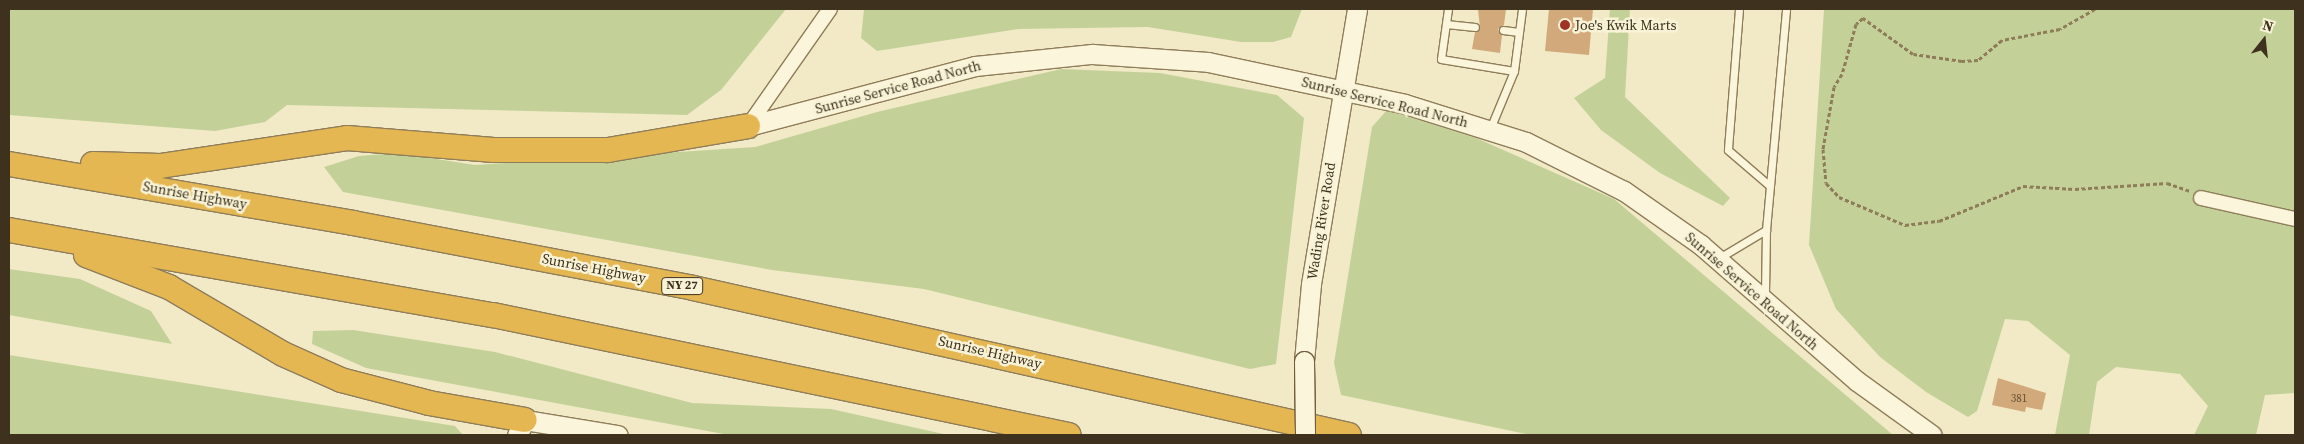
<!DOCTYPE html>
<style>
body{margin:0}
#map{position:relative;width:2304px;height:444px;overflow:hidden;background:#f2eac6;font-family:"Source Serif 4",serif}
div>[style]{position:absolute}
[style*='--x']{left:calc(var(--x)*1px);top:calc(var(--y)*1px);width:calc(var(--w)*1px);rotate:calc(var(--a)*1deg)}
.green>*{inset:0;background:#c3d199}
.building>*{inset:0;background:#d2a97a}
.path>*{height:3px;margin-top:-1.5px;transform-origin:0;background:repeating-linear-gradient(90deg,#8f7d5a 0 4px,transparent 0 6.5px)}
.roads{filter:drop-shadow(1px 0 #8f7d5a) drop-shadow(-1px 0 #8f7d5a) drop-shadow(0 1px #8f7d5a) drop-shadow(0 -1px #8f7d5a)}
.lane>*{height:7px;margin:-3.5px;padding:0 3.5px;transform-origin:3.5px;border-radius:3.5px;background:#fbf5db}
.street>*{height:14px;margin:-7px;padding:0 7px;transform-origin:7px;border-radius:7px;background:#fbf5db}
.secondary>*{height:19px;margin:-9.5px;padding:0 9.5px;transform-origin:9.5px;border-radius:9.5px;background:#fbf5db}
.highway>*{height:24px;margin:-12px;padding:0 12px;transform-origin:12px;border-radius:12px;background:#e5b752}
.bridges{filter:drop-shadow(1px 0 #715d3d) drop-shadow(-1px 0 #715d3d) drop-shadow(0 1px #715d3d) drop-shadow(0 -1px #715d3d)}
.secondary-bridge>*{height:19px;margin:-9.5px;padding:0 9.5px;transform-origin:9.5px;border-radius:9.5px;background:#fbf5db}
.dots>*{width:14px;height:14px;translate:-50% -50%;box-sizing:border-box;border:2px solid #f8f3d6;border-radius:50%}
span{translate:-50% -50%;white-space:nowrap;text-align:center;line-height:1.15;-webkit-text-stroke:5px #f8f3d6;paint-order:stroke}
.number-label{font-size:11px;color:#635036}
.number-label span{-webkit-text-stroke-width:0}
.shield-label span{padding:1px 4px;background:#f8f3d6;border:1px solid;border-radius:4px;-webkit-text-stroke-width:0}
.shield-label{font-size:12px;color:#3e321f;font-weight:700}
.poi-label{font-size:14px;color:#3e321f}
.left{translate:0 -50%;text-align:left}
.street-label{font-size:14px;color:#3e321f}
.frame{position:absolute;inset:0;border:10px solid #3e321f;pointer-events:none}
.north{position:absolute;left:2239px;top:15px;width:50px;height:50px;-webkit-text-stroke:4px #f8f3d6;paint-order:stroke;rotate:16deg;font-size:14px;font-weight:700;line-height:20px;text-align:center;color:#3e321f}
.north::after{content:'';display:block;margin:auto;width:18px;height:22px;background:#3e321f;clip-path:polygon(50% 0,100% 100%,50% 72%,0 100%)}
</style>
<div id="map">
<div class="green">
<div style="clip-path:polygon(9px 9px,786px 9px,721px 90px,687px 115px,287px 105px,265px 122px,215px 131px,9px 115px)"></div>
<div style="clip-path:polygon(864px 9px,1302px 9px,1291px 37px,1273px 42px,1241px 42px,1148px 27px,1018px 29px,877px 51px,861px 38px)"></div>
<div style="clip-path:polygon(1610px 9px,1630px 9px,1625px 97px,1730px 198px,1723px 206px,1660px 173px,1601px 130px,1574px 98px,1605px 78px)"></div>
<div style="clip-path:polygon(1824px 9px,2295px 9px,2295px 393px,2265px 395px,2256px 435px,2194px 435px,2208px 406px,2180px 374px,2116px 367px,2097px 382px,2089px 435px,2055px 435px,2070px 355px,2028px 321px,2005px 319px,1977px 411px,1968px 417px,1926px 392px,1880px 357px,1836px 309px,1809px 245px)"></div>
<div style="clip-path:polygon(1061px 69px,1160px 73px,1277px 95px,1304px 118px,1276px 364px,1250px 369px,924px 289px,772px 270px,343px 192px,324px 167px,359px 156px,398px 153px,475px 165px,755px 147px,877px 112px)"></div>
<div style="clip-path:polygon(1387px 110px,1476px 138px,1614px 199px,1893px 435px,1531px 435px,1341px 395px,1334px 363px,1372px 127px)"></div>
<div style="clip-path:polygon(9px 269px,80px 279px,151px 311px,172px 344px,9px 315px)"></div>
<div style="clip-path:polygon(353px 330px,495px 352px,692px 403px,831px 409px,948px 435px,729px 435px,366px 368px,312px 344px,313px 331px)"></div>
<div style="clip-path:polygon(9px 355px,455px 426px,463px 435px,9px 435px)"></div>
</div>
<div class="building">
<div style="clip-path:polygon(1478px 9px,1506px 9px,1504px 25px,1498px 29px,1502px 35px,1500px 53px,1472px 49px,1475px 32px,1480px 28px)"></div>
<div style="clip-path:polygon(1549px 9px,1593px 9px,1589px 55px,1545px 51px)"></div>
<div style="clip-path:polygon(1998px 378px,2046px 393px,2042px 410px,2026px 407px,2025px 412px,1992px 405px)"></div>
</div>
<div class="path">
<div style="--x:2095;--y:9;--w:40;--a:150.3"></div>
<div style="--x:2060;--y:29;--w:59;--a:169.3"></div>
<div style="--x:2002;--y:40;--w:31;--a:140"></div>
<div style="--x:1978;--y:60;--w:16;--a:176"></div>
<div style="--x:1962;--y:61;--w:49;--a:-171.9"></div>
<div style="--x:1913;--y:54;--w:62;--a:-144.2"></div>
<div style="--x:1863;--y:18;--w:9;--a:139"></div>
<div style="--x:1856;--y:24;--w:52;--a:105.6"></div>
<div style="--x:1842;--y:74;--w:15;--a:122"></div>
<div style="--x:1834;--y:87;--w:63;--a:100.1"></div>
<div style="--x:1823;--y:149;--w:34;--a:85"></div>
<div style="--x:1826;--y:183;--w:19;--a:47"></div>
<div style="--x:1839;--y:197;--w:72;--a:23"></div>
<div style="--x:1905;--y:225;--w:34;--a:-7"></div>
<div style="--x:1939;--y:221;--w:91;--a:-22.6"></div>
<div style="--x:2023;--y:186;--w:52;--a:3.3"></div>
<div style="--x:2075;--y:189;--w:92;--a:-3.7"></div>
<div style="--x:2167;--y:183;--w:24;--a:19"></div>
</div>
<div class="roads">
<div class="lane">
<div style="--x:1448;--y:9;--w:50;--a:98"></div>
<div style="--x:1441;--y:59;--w:74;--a:9.3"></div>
<div style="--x:1514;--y:71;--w:63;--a:112.5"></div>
<div style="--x:1739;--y:9;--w:141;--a:94.5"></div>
<div style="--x:1728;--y:150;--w:55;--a:40.6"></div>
<div style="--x:1446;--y:24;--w:29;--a:6"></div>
<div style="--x:1503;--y:30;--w:16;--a:7"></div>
<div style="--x:1514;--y:71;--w:63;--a:-82.6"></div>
<div style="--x:1766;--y:230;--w:222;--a:-84.8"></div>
<div style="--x:1719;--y:258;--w:55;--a:-30.8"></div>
<div style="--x:1766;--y:230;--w:66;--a:90.9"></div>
</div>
<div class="street">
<div style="--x:748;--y:126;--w:143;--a:-55"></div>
<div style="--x:2201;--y:198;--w:96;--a:12.6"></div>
</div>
<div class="secondary">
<div style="--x:748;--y:126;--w:235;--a:-14.8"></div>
<div style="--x:975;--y:66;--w:118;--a:-5.9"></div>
<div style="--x:1092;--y:54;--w:116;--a:3.9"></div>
<div style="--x:1208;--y:62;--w:201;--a:12"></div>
<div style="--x:1405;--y:104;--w:127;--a:17.4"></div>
<div style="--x:1526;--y:142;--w:110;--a:26.6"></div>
<div style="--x:1624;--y:191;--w:94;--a:35"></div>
<div style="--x:1701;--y:245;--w:207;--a:41.1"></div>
<div style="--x:1857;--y:381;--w:92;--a:35.8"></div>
<div style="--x:1304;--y:361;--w:77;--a:-84.8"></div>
<div style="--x:1311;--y:284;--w:279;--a:-80.5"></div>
<div style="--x:517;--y:435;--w:17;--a:-62"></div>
<div style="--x:525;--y:420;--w:94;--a:9.2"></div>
</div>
<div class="highway">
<div style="--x:9;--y:164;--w:349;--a:9.7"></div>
<div style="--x:353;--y:223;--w:346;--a:10.8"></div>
<div style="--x:693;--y:288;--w:672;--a:12.63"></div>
<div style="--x:93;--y:164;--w:67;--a:1.7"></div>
<div style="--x:160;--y:166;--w:189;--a:-8.5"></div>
<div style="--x:347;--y:138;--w:147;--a:4.7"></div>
<div style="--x:494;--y:150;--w:114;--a:0"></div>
<div style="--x:608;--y:150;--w:142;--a:-9.7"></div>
<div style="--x:9;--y:230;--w:491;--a:10"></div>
<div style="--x:493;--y:315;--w:588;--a:11.77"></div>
<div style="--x:86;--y:255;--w:89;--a:21.1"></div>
<div style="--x:169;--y:287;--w:132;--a:30.4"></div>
<div style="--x:283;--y:354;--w:64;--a:24.1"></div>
<div style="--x:341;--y:380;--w:91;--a:14.6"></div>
<div style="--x:429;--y:403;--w:97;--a:10"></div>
</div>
</div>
<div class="bridges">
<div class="secondary-bridge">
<div style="--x:1304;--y:361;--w:74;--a:89.2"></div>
</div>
</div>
<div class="dots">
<div style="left:1565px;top:25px;background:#a23425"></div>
</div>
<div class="number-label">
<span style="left:2019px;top:399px">381</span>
</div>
<div class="shield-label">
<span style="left:682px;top:286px">NY 27</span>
</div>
<div class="poi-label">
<span class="left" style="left:1575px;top:25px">Joe's Kwik Marts</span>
</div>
<div class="street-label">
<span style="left:898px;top:87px;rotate:-15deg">Sunrise Service Road North</span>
<span style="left:1385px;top:102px;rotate:14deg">Sunrise Service Road North</span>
<span style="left:195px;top:195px;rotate:10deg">Sunrise Highway</span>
<span style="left:1321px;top:221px;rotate:-81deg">Wading River Road</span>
<span style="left:594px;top:268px;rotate:11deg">Sunrise Highway</span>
<span style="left:1752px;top:291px;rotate:41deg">Sunrise Service Road North</span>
<span style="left:990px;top:352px;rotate:13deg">Sunrise Highway</span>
</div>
<div class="frame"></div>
<div class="north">N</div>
</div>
